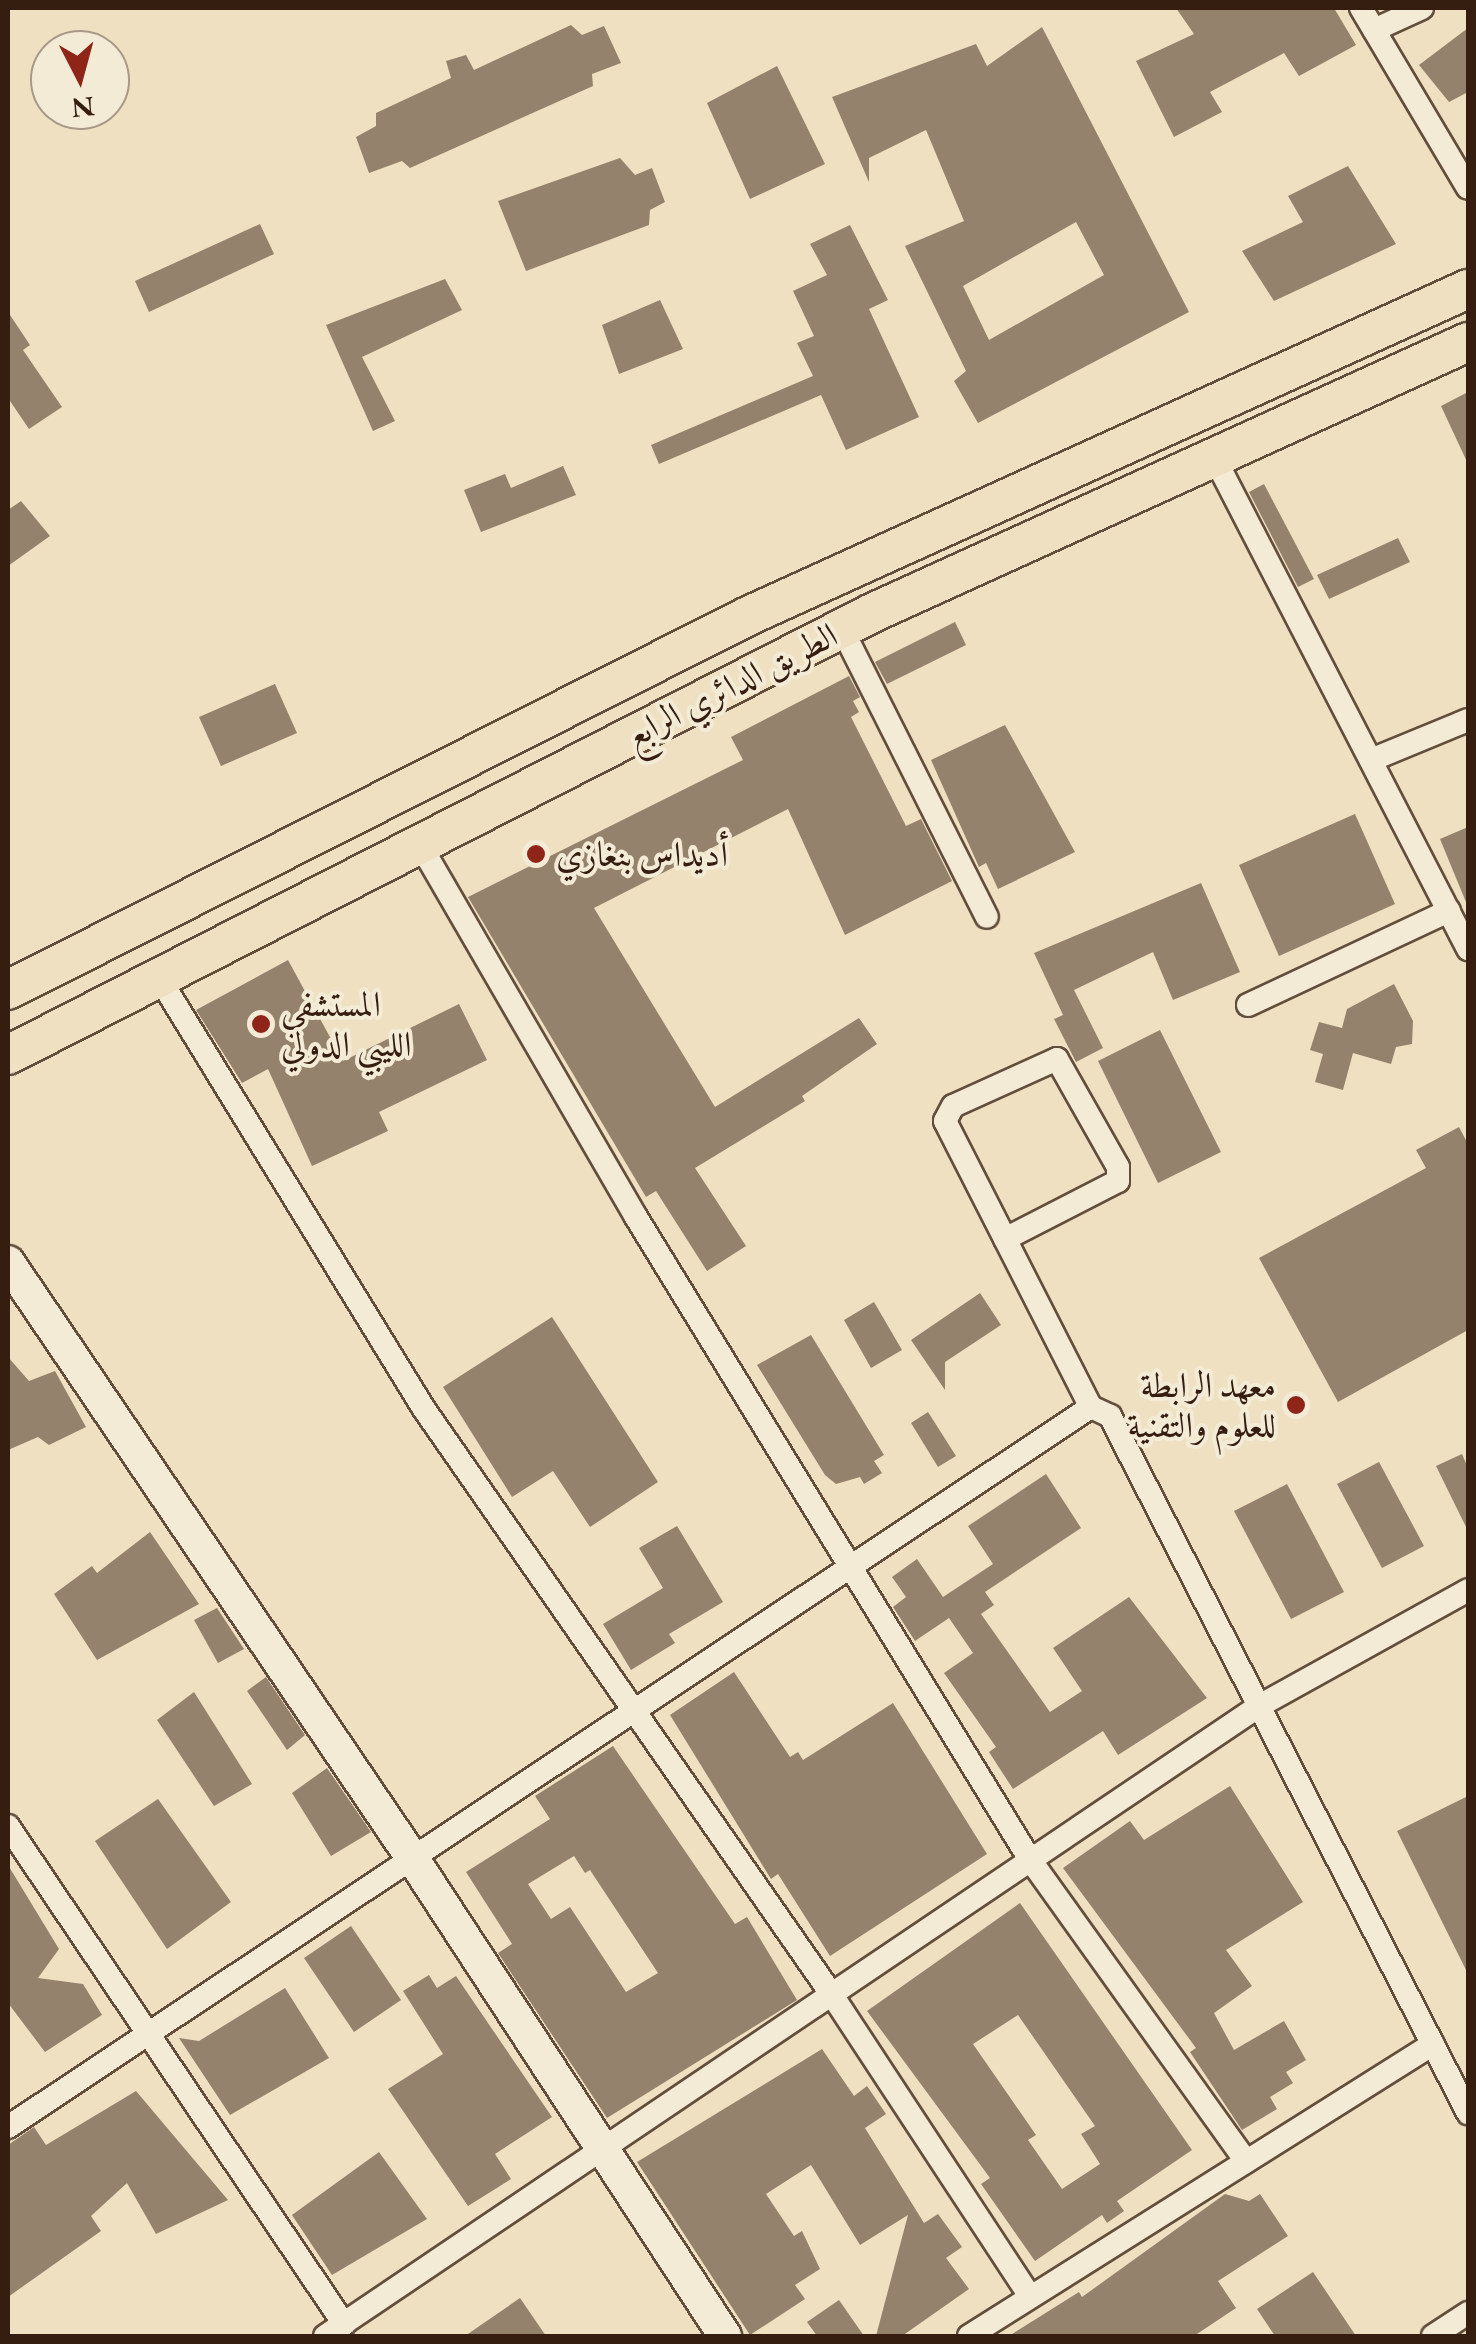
<!DOCTYPE html>
<meta charset="utf-8">
<style>
body{margin:0}
#map{position:relative;width:1476px;height:2344px;overflow:hidden;background:#eee0c1;font-family:"EB Garamond",Amiri,serif}
div>[style]{position:absolute}
[style*='--x']{left:calc(var(--x)*1px);top:calc(var(--y)*1px);width:calc(var(--w)*1px);rotate:calc(var(--a)*1deg)}
.building>*{inset:0;background:#95826c}
.roads{filter:drop-shadow(2px 0 #634e3c) drop-shadow(-2px 0 #634e3c) drop-shadow(0 2px #634e3c) drop-shadow(0 -2px #634e3c)}
.minor>*{height:22px;margin:-11px;padding:0 11px;transform-origin:11px;border-radius:11px;background:#f4ebd7}
.secondary>*{height:32px;margin:-16px;padding:0 16px;transform-origin:16px;border-radius:16px;background:#f4ebd7}
.primary>*{height:38px;margin:-19px;padding:0 19px;transform-origin:19px;border-radius:19px;background:#eee0c1}
.dots>*{width:28px;height:28px;translate:-50% -50%;box-sizing:border-box;border:5px solid #f4ebd7;border-radius:50%}
span{translate:-50% -50%;white-space:nowrap;text-align:center;line-height:1.15;-webkit-text-stroke:8px #f4ebd7;paint-order:stroke}
.street-label{font-size:35px;color:#351d0f}
.poi-label{font-size:35px;color:#351d0f}
.left{translate:0 -50%;text-align:left}
.right{translate:-100% -50%;text-align:right}
.frame{position:absolute;inset:0;border:10px solid #351d0f;pointer-events:none}
.north{position:absolute;left:30px;top:30px;width:100px;height:100px;box-sizing:border-box;background:#f4ebd7;border:2px solid #a89987;border-radius:50%;rotate:174deg;font-size:28px;font-weight:700;line-height:40px;text-align:center;color:#351d0f}
.north::after{content:'';display:block;margin:auto;width:35px;height:45px;background:#8f2418;clip-path:polygon(50% 0,100% 100%,50% 72%,0 100%)}
</style>
<div id="map">
<div class="building">
<div style="clip-path:polygon(1176px 8px,1334px 8px,1356px 45px,1299px 76px,1284px 53px,1210px 92px,1222px 112px,1174px 137px,1136px 61px,1194px 34px)"></div>
<div style="clip-path:polygon(571px 25px,582px 35px,604px 26px,621px 63px,592px 74px,593px 86px,410px 168px,402px 161px,369px 173px,356px 137px,376px 126px,376px 113px,451px 78px,446px 61px,466px 55px,474px 70px)"></div>
<div style="clip-path:polygon(evenodd,1042px 27px,1189px 312px,978px 423px,954px 381px,966px 371px,905px 246px,964px 221px,926px 130px,869px 158px,869px 182px,832px 97px,976px 44px,987px 66px,1042px 27px,1076px 222px,1104px 275px,989px 340px,963px 286px,1076px 222px)"></div>
<div style="clip-path:polygon(1468px 28px,1468px 92px,1449px 102px,1419px 65px)"></div>
<div style="clip-path:polygon(777px 66px,825px 164px,750px 199px,707px 103px)"></div>
<div style="clip-path:polygon(620px 158px,635px 175px,652px 168px,665px 202px,650px 210px,649px 225px,526px 271px,498px 201px)"></div>
<div style="clip-path:polygon(1348px 166px,1396px 244px,1274px 301px,1242px 251px,1303px 222px,1288px 196px)"></div>
<div style="clip-path:polygon(260px 224px,274px 254px,149px 312px,135px 281px)"></div>
<div style="clip-path:polygon(850px 225px,888px 300px,869px 309px,919px 417px,846px 450px,821px 395px,659px 464px,651px 445px,813px 376px,797px 343px,814px 336px,793px 291px,827px 275px,810px 244px)"></div>
<div style="clip-path:polygon(445px 279px,462px 310px,362px 357px,395px 421px,373px 431px,326px 325px)"></div>
<div style="clip-path:polygon(660px 300px,683px 349px,619px 374px,602px 325px)"></div>
<div style="clip-path:polygon(8px 312px,30px 345px,23px 350px,62px 407px,29px 429px,8px 398px)"></div>
<div style="clip-path:polygon(1468px 392px,1468px 464px,1441px 406px)"></div>
<div style="clip-path:polygon(563px 466px,576px 495px,481px 532px,464px 490px,505px 474px,511px 488px)"></div>
<div style="clip-path:polygon(1264px 484px,1314px 579px,1298px 587px,1249px 492px)"></div>
<div style="clip-path:polygon(21px 501px,50px 536px,8px 566px,8px 510px)"></div>
<div style="clip-path:polygon(1398px 538px,1410px 562px,1329px 599px,1317px 575px)"></div>
<div style="clip-path:polygon(955px 622px,966px 645px,887px 684px,875px 662px)"></div>
<div style="clip-path:polygon(849px 676px,860px 697px,853px 701px,859px 712px,851px 717px,906px 826px,921px 819px,952px 881px,845px 935px,788px 809px,594px 908px,715px 1107px,859px 1018px,877px 1044px,802px 1096px,805px 1101px,695px 1168px,746px 1246px,707px 1271px,656px 1191px,646px 1197px,468px 897px,743px 760px,731px 737px)"></div>
<div style="clip-path:polygon(275px 684px,297px 733px,221px 766px,199px 717px)"></div>
<div style="clip-path:polygon(1005px 725px,1075px 852px,998px 889px,986px 863px,979px 867px,931px 760px)"></div>
<div style="clip-path:polygon(1355px 814px,1395px 904px,1279px 956px,1239px 865px)"></div>
<div style="clip-path:polygon(1468px 827px,1468px 907px,1440px 839px)"></div>
<div style="clip-path:polygon(1201px 883px,1240px 972px,1173px 1000px,1153px 952px,1074px 990px,1103px 1048px,1076px 1062px,1054px 1019px,1063px 1015px,1034px 953px)"></div>
<div style="clip-path:polygon(288px 960px,343px 1061px,459px 1004px,487px 1060px,379px 1112px,388px 1131px,312px 1166px,268px 1069px,242px 1083px,196px 1010px)"></div>
<div style="clip-path:polygon(1394px 984px,1413px 1021px,1412px 1044px,1396px 1047px,1391px 1064px,1353px 1053px,1343px 1090px,1315px 1082px,1323px 1054px,1310px 1050px,1319px 1022px,1342px 1028px,1347px 1009px)"></div>
<div style="clip-path:polygon(1160px 1030px,1221px 1152px,1158px 1183px,1098px 1061px)"></div>
<div style="clip-path:polygon(1459px 1127px,1468px 1144px,1468px 1330px,1338px 1402px,1259px 1258px,1426px 1168px,1416px 1150px)"></div>
<div style="clip-path:polygon(980px 1293px,1001px 1325px,945px 1362px,945px 1390px,911px 1340px)"></div>
<div style="clip-path:polygon(874px 1302px,902px 1350px,871px 1368px,844px 1320px)"></div>
<div style="clip-path:polygon(552px 1317px,658px 1482px,590px 1527px,553px 1471px,512px 1497px,443px 1387px)"></div>
<div style="clip-path:polygon(811px 1335px,884px 1455px,874px 1461px,882px 1473px,864px 1484px,860px 1477px,836px 1484px,825px 1475px,757px 1365px)"></div>
<div style="clip-path:polygon(8px 1357px,29px 1381px,55px 1371px,86px 1427px,49px 1445px,38px 1437px,8px 1450px)"></div>
<div style="clip-path:polygon(928px 1412px,956px 1456px,938px 1467px,911px 1423px)"></div>
<div style="clip-path:polygon(1462px 1454px,1468px 1468px,1468px 1531px,1436px 1466px)"></div>
<div style="clip-path:polygon(1379px 1462px,1424px 1546px,1382px 1568px,1337px 1484px)"></div>
<div style="clip-path:polygon(1046px 1474px,1081px 1528px,985px 1592px,994px 1605px,981px 1614px,1050px 1712px,1082px 1691px,1053px 1648px,1129px 1597px,1207px 1698px,1118px 1755px,1103px 1731px,1013px 1789px,989px 1752px,996px 1747px,944px 1673px,973px 1653px,949px 1618px,915px 1641px,893px 1607px,906px 1597px,892px 1577px,917px 1559px,943px 1597px,993px 1564px,968px 1526px)"></div>
<div style="clip-path:polygon(1287px 1484px,1344px 1592px,1291px 1619px,1234px 1511px)"></div>
<div style="clip-path:polygon(677px 1526px,723px 1602px,669px 1634px,675px 1643px,631px 1670px,603px 1624px,663px 1588px,639px 1548px)"></div>
<div style="clip-path:polygon(150px 1532px,199px 1604px,97px 1660px,54px 1594px,92px 1566px,97px 1573px)"></div>
<div style="clip-path:polygon(217px 1608px,244px 1649px,218px 1663px,194px 1620px)"></div>
<div style="clip-path:polygon(734px 1672px,790px 1757px,798px 1752px,803px 1760px,893px 1703px,987px 1854px,830px 1956px,778px 1874px,771px 1879px,670px 1715px)"></div>
<div style="clip-path:polygon(266px 1677px,305px 1735px,287px 1750px,247px 1691px)"></div>
<div style="clip-path:polygon(194px 1692px,252px 1784px,214px 1806px,157px 1720px)"></div>
<div style="clip-path:polygon(evenodd,613px 1746px,735px 1924px,747px 1917px,797px 2000px,607px 2118px,498px 1953px,512px 1944px,466px 1872px,550px 1819px,535px 1796px,613px 1746px,574px 1856px,585px 1873px,590px 1870px,658px 1973px,626px 1992px,570px 1907px,551px 1919px,528px 1884px,574px 1856px)"></div>
<div style="clip-path:polygon(327px 1768px,371px 1832px,331px 1856px,292px 1793px)"></div>
<div style="clip-path:polygon(1230px 1786px,1303px 1902px,1226px 1950px,1252px 1986px,1214px 2013px,1234px 2050px,1284px 2021px,1306px 2060px,1286px 2072px,1293px 2083px,1270px 2097px,1277px 2109px,1242px 2130px,1190px 2052px,1196px 2048px,1063px 1868px,1130px 1821px,1144px 1840px)"></div>
<div style="clip-path:polygon(1468px 1796px,1468px 1974px,1397px 1831px)"></div>
<div style="clip-path:polygon(158px 1799px,231px 1902px,167px 1949px,95px 1841px)"></div>
<div style="clip-path:polygon(8px 1865px,59px 1949px,38px 1978px,83px 1984px,102px 2015px,45px 2052px,8px 2003px)"></div>
<div style="clip-path:polygon(evenodd,1020px 1903px,1192px 2150px,1117px 2201px,1124px 2211px,1107px 2223px,1102px 2215px,1035px 2261px,981px 2184px,990px 2178px,867px 2011px,1020px 1903px,1018px 2015px,1095px 2126px,1081px 2134px,1100px 2164px,1062px 2189px,1028px 2140px,1036px 2135px,973px 2044px,1018px 2015px)"></div>
<div style="clip-path:polygon(351px 1926px,401px 2000px,354px 2032px,304px 1958px)"></div>
<div style="clip-path:polygon(429px 1975px,437px 1988px,456px 1976px,552px 2117px,495px 2154px,511px 2179px,468px 2206px,388px 2089px,443px 2054px,403px 1991px)"></div>
<div style="clip-path:polygon(285px 1988px,329px 2058px,230px 2115px,179px 2038px,199px 2041px)"></div>
<div style="clip-path:polygon(822px 2049px,854px 2096px,867px 2086px,886px 2114px,865px 2128px,924px 2223px,938px 2214px,962px 2247px,946px 2258px,969px 2289px,902px 2336px,876px 2336px,908px 2215px,860px 2245px,811px 2165px,766px 2194px,794px 2236px,802px 2231px,820px 2269px,795px 2285px,805px 2299px,750px 2335px,637px 2162px)"></div>
<div style="clip-path:polygon(136px 2091px,228px 2200px,156px 2234px,127px 2183px,91px 2216px,101px 2231px,8px 2297px,8px 2145px,34px 2127px,46px 2145px)"></div>
<div style="clip-path:polygon(379px 2152px,427px 2219px,332px 2275px,292px 2215px)"></div>
<div style="clip-path:polygon(1225px 2194px,1249px 2201px,1260px 2194px,1288px 2236px,1218px 2281px,1236px 2308px,1194px 2336px,1009px 2336px,1079px 2292px,1082px 2297px)"></div>
<div style="clip-path:polygon(1313px 2272px,1356px 2336px,1275px 2336px,1257px 2309px)"></div>
<div style="clip-path:polygon(520px 2298px,546px 2336px,465px 2336px)"></div>
<div style="clip-path:polygon(839px 2300px,864px 2336px,817px 2336px,807px 2322px)"></div>
</div>
<div class="roads">
<div class="minor">
<div style="--x:1361;--y:8;--w:209;--a:59.3"></div>
<div style="--x:1374;--y:30;--w:53;--a:-24.6"></div>
<div style="--x:1214;--y:457;--w:554;--a:62.69"></div>
<div style="--x:842;--y:629;--w:322;--a:63.3"></div>
<div style="--x:1371;--y:760;--w:105;--a:-22.4"></div>
<div style="--x:418;--y:841;--w:435;--a:59.9"></div>
<div style="--x:636;--y:1217;--w:752;--a:58.49"></div>
<div style="--x:1029;--y:1858;--w:373;--a:54.4"></div>
<div style="--x:158;--y:976;--w:508;--a:58.44"></div>
<div style="--x:424;--y:1409;--w:714;--a:55.15"></div>
<div style="--x:832;--y:1995;--w:360;--a:56.7"></div>
<div style="--x:1248;--y:1005;--w:222;--a:-25.1"></div>
<div style="--x:1005;--y:1239;--w:127;--a:-27.2"></div>
<div style="--x:1118;--y:1181;--w:14;--a:-90"></div>
<div style="--x:1118;--y:1167;--w:124;--a:-119.5"></div>
<div style="--x:1057;--y:1059;--w:114;--a:155.7"></div>
<div style="--x:953;--y:1106;--w:17;--a:118"></div>
<div style="--x:945;--y:1121;--w:321;--a:63"></div>
<div style="--x:8;--y:1826;--w:601;--a:55.99"></div>
<div style="--x:8;--y:2127;--w:1300;--a:-33.62"></div>
<div style="--x:1091;--y:1407;--w:21;--a:25"></div>
<div style="--x:1110;--y:1416;--w:784;--a:62.81"></div>
<div style="--x:325;--y:2336;--w:1127;--a:-34"></div>
<div style="--x:1259;--y:1706;--w:239;--a:-29"></div>
<div style="--x:969;--y:2336;--w:548;--a:-32.18"></div>
<div style="--x:1433;--y:2336;--w:42;--a:-33.3"></div>
</div>
<div class="secondary">
<div style="--x:8;--y:1262;--w:718;--a:55.85"></div>
<div style="--x:411;--y:1856;--w:574;--a:56.81"></div>
</div>
<div class="primary">
<div style="--x:8;--y:990;--w:829;--a:-26.81"></div>
<div style="--x:748;--y:616;--w:791;--a:-24.43"></div>
<div style="--x:8;--y:1055;--w:970;--a:-27.09"></div>
<div style="--x:872;--y:613;--w:655;--a:-24.45"></div>
</div>
</div>
<div class="dots">
<div style="left:536px;top:854px;background:#8f2418"></div>
<div style="left:261px;top:1024px;background:#8f2418"></div>
<div style="left:1296px;top:1405px;background:#8f2418"></div>
</div>
<div class="street-label">
<span style="left:731px;top:685px;rotate:-27deg">الطريق الدائري الرابع</span>
</div>
<div class="poi-label">
<span class="left" style="left:556px;top:854px">أديداس بنغازي</span>
<span class="left" style="left:281px;top:1024px">المستشفي<br>الليبي الدولي</span>
<span class="right" style="left:1276px;top:1405px">معهد الرابطة<br>للعلوم والتقنية</span>
</div>
<div class="frame"></div>
<div class="north">N</div>
</div>
